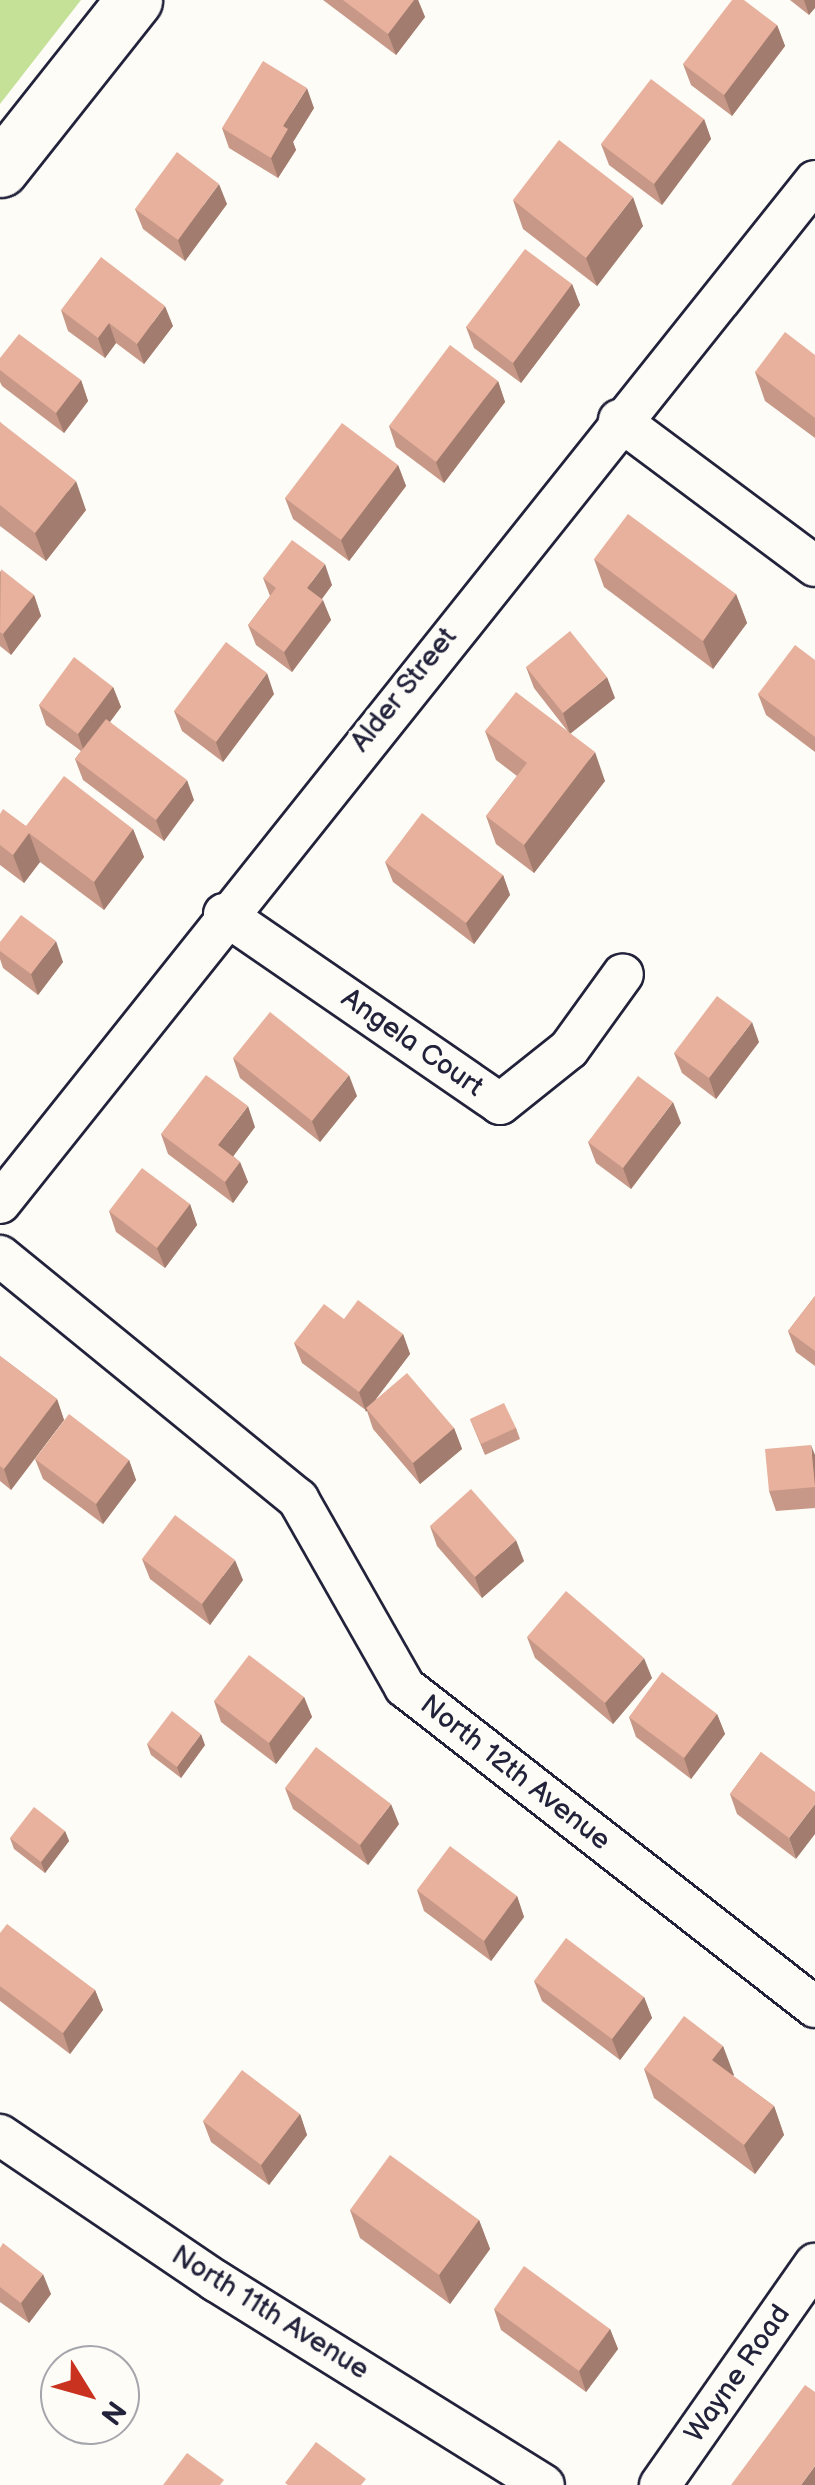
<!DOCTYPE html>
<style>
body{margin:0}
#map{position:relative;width:815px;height:2485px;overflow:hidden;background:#fdfcf7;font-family:"Balsamiq Sans",sans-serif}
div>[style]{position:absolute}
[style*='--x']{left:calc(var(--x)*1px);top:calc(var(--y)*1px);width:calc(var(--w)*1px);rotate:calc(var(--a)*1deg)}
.green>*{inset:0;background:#c5e198}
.roads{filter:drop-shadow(2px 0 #22223b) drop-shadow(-2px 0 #22223b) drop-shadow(0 2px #22223b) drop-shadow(0 -2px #22223b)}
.street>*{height:40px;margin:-20px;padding:0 20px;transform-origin:20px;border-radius:20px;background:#fdfcf7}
.secondary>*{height:55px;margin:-27.5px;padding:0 27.5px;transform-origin:27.5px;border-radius:27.5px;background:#fdfcf7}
.wall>*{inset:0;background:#c79887}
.shaded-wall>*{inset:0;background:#a27c6e}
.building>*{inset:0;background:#e7b19d}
span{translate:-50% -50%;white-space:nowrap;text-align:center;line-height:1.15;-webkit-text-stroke:8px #fdfcf7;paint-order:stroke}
.street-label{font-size:28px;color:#22223b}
.north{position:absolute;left:40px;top:2345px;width:100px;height:100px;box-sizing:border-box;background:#fdfcf7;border:2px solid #a5a5ac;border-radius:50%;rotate:127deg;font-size:28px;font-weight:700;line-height:40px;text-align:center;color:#22223b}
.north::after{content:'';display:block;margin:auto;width:35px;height:45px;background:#c8321e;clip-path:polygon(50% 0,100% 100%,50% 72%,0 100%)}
</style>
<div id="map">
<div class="green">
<div style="clip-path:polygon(0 0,81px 0,0 104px)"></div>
</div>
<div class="roads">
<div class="street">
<div style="--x:619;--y:420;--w:244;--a:36.7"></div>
<div style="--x:224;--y:914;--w:335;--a:34.5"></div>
<div style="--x:500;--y:1104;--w:88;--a:-38.6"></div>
<div style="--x:569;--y:1049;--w:92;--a:-54.2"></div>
<div style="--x:0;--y:1203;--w:1307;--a:-51.43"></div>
<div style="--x:0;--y:1256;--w:385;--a:39.2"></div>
<div style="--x:298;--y:1499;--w:216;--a:60.4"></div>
<div style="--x:405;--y:1687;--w:520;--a:37.97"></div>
<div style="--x:0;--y:2135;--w:261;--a:34.1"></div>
<div style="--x:216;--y:2281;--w:386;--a:31.9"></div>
<div style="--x:660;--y:2485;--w:270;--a:-55"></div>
</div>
<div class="secondary">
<div style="--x:0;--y:169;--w:216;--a:-51.6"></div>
</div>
</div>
<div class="wall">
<div style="clip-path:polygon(323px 0,418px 0,425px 17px,396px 55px)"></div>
<div style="clip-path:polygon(790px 0,815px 0,809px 15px)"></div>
<div style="clip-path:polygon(777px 25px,785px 46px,732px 116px,691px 85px,683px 64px)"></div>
<div style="clip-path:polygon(314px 108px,293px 142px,296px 150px,278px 178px,229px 148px,222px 128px)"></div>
<div style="clip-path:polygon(704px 119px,711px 139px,662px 205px,609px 165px,601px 144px)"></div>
<div style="clip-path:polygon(513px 200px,643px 226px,597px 286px,523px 229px)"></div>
<div style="clip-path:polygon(227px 204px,185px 261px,143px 229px,135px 209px)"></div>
<div style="clip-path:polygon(572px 284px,580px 305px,521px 383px,474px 348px,466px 327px)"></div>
<div style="clip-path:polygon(61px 310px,173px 326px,144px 364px,116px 343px,105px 358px,68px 331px)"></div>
<div style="clip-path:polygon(815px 355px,815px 438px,765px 401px,755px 372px)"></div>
<div style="clip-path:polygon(0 358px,81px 380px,88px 401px,64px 433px,2px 386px,0 382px)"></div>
<div style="clip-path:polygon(498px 381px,505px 402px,444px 483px,396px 447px,389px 426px)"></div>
<div style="clip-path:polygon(0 422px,86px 510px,46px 561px,0 526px)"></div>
<div style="clip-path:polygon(398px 465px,406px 486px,349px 561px,293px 519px,285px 498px)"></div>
<div style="clip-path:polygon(594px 559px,736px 594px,747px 623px,713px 669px,604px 587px)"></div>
<div style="clip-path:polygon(0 571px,34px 595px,41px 616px,11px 655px,0 646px)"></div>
<div style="clip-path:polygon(263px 578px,332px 585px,322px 599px,331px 620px,292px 672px,256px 645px,248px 625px,270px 596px)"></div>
<div style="clip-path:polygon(815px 660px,815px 752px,766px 715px,758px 694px)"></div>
<div style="clip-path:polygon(526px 667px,615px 698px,570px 733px,605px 781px,534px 873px,496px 844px,486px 816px,517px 776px,496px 760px,485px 731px,569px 733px,534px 688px)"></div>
<div style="clip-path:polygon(113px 687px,121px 707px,110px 722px,194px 800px,164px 841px,83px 780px,75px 759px,81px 751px,46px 725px,39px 705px)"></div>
<div style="clip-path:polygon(274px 694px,223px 762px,182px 731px,174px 711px)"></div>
<div style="clip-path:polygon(0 814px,26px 826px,133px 829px,144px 857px,104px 910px,40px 862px,24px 883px,0 865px)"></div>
<div style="clip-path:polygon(385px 862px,503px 875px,510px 895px,474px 944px,393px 882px)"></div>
<div style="clip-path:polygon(0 942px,63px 962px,38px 995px,3px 968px,0 959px)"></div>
<div style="clip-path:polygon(759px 1042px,716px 1099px,682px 1073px,674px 1053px)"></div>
<div style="clip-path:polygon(233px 1058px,357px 1096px,320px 1142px,240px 1078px)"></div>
<div style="clip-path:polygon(681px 1123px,631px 1189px,596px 1163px,588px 1142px)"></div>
<div style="clip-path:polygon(255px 1127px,233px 1156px,240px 1162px,248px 1182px,233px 1203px,168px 1154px,161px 1134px)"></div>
<div style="clip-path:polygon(190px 1204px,197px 1225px,165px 1268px,116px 1232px,109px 1211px)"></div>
<div style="clip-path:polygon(815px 1296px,815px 1366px,796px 1352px,788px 1331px)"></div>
<div style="clip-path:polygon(344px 1319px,403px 1334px,410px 1354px,376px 1399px,454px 1428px,462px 1449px,420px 1484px,373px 1429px,367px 1411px,302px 1363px,294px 1343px)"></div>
<div style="clip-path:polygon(0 1356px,57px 1399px,64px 1420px,11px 1490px,0 1481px)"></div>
<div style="clip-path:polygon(470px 1419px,516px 1428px,520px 1439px,485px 1455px)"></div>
<div style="clip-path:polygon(815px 1455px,815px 1508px,776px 1511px,769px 1491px)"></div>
<div style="clip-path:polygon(35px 1459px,129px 1460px,136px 1480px,103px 1524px,43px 1479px)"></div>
<div style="clip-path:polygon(430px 1526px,524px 1561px,482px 1598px,437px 1546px)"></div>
<div style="clip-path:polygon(142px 1559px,243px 1580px,210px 1625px,150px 1579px)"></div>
<div style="clip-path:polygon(527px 1637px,652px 1678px,613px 1724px,535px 1658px)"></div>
<div style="clip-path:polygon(304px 1697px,312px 1717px,276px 1764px,221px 1722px,214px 1701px)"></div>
<div style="clip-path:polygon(717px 1714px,725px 1734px,691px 1779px,636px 1737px,629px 1717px)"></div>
<div style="clip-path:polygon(147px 1744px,205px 1745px,181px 1778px,151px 1755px)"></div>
<div style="clip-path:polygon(761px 1752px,796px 1859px,737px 1814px,730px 1794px)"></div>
<div style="clip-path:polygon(285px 1788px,399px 1824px,368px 1865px,293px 1809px)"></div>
<div style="clip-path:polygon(65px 1831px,69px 1841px,45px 1873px,14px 1849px,10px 1838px)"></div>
<div style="clip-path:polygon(417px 1890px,517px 1896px,524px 1917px,491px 1961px,424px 1911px)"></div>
<div style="clip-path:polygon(0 1933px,95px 1990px,103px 2010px,70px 2054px,0 2001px)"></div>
<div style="clip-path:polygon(534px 1981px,644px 1997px,652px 2018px,620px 2060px,542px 2001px)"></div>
<div style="clip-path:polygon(723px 2046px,733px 2076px,774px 2106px,784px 2135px,755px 2174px,654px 2098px,644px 2069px)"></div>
<div style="clip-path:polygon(300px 2114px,307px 2135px,269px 2185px,211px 2142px,203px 2121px)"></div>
<div style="clip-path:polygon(350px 2210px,479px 2220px,490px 2249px,450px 2304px,360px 2238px)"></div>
<div style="clip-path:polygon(0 2248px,51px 2294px,29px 2323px,0 2302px)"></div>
<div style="clip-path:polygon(494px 2309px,610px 2329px,618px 2349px,586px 2392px,501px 2330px)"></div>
</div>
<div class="shaded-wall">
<div style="clip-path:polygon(414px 0,418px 0,425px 17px,396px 55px,388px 34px)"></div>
<div style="clip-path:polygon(804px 0,815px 0,815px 8px,809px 15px)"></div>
<div style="clip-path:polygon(777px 25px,785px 46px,732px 116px,724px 95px)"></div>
<div style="clip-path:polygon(307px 88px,314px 108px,293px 142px,296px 150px,278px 178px,271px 158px,283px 126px)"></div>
<div style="clip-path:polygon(704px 119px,711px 139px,662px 205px,654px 184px)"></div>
<div style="clip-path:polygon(219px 184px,227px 204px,185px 261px,178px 240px)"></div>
<div style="clip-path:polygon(633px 197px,643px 226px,597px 286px,586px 258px)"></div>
<div style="clip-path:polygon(572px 284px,580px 305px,521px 383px,513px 363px)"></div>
<div style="clip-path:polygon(165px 306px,173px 326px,144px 364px,137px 344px)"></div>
<div style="clip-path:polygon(109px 323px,116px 343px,105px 358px,98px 338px)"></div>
<div style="clip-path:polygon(81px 380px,88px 401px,64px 433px,56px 413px)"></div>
<div style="clip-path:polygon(498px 381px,505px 402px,444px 483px,436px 462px)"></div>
<div style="clip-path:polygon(398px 465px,406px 486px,349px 561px,341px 540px)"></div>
<div style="clip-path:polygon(76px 481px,86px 510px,46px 561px,35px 533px)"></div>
<div style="clip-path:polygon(325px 564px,332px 585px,315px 608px,307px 588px)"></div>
<div style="clip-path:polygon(736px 594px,747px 623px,713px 669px,703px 641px)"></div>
<div style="clip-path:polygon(34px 595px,41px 616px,11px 655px,3px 634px)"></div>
<div style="clip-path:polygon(323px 600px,331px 620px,292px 672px,284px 652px)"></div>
<div style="clip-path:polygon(267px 673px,274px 694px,223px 762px,216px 742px)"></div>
<div style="clip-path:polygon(607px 677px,615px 698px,570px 734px,563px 713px)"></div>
<div style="clip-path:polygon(113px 687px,121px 707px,85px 755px,78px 734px)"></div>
<div style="clip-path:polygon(595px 752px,605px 781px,534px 873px,524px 845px)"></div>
<div style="clip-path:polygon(187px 780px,194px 800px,164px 841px,156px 820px)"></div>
<div style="clip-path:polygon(133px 829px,144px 857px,104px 910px,94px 882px)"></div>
<div style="clip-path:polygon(29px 833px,40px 862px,24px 883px,13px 855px)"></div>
<div style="clip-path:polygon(503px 875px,510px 895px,474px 944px,466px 923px)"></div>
<div style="clip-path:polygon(56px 941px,63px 962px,38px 995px,31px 974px)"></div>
<div style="clip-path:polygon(752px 1022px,759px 1042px,716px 1099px,709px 1078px)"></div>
<div style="clip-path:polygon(349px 1075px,357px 1096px,320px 1142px,312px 1121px)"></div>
<div style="clip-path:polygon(673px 1102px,681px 1123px,631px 1189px,623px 1168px)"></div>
<div style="clip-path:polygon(248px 1106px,255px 1127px,226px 1166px,218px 1145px)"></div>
<div style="clip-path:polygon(240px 1162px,248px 1182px,233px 1203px,225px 1182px)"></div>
<div style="clip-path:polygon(190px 1204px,197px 1225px,165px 1268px,157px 1248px)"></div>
<div style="clip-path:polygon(403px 1334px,410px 1354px,366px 1412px,359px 1392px)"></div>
<div style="clip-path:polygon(57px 1399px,64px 1420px,11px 1490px,4px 1469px)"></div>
<div style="clip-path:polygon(454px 1428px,462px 1449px,420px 1484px,413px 1463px)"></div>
<div style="clip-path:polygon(811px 1445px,815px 1455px,815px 1488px)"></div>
<div style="clip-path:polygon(129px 1460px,136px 1480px,103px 1524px,96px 1504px)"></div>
<div style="clip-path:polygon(516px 1540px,524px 1561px,482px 1598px,475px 1577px)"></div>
<div style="clip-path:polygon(235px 1560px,243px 1580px,210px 1625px,202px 1604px)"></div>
<div style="clip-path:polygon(644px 1658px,652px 1678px,613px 1724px,605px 1703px)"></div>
<div style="clip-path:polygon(304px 1697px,312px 1717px,276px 1764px,269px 1743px)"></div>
<div style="clip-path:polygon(717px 1714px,725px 1734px,691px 1779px,684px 1758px)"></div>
<div style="clip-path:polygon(201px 1734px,205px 1745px,181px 1778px,177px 1767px)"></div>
<div style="clip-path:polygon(391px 1804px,399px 1824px,368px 1865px,360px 1845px)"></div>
<div style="clip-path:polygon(815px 1804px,815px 1834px,796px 1859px,789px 1838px)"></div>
<div style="clip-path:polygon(65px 1831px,69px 1841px,45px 1873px,41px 1862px)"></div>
<div style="clip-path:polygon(517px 1896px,524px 1917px,491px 1961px,484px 1941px)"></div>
<div style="clip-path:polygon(95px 1990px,103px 2010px,70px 2054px,63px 2033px)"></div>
<div style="clip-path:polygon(644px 1997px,652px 2018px,620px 2060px,612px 2039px)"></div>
<div style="clip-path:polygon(723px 2046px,734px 2075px,723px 2089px,712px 2060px)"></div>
<div style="clip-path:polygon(774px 2106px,784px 2135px,755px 2174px,744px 2145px)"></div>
<div style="clip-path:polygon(300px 2114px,307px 2135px,269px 2185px,261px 2165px)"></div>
<div style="clip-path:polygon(479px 2220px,490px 2249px,450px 2304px,439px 2275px)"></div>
<div style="clip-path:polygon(43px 2274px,51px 2294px,29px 2323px,21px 2303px)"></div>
<div style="clip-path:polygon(610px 2329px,618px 2349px,586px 2392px,579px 2371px)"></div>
<div style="clip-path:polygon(815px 2466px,815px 2485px,801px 2485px)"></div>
</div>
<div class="building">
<div style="clip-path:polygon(343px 0,414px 0,388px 34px)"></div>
<div style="clip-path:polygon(732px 0,744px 0,777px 25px,724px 95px,683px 64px)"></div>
<div style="clip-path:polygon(263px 61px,307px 88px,283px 126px,288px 129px,271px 158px,222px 128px)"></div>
<div style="clip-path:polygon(651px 79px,704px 119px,654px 184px,601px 144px)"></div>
<div style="clip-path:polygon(559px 140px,633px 197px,586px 258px,513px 200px)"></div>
<div style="clip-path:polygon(177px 152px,219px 184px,178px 240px,135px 209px)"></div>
<div style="clip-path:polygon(525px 249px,572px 284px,513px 363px,466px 327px)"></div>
<div style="clip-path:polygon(101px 257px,165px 306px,137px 344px,109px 323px,98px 338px,61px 310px)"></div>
<div style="clip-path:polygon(785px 332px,815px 355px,815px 418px,755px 372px)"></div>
<div style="clip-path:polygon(19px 334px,81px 380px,56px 413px,0 370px,0 358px)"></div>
<div style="clip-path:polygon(450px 345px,498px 381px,436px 462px,389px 426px)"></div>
<div style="clip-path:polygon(0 422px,76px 481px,35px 533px,0 505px)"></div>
<div style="clip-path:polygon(342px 423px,398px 465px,341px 540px,285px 498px)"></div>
<div style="clip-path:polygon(628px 514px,736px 594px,703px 641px,594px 559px)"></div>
<div style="clip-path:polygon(292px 540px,325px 564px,307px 588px,323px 600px,284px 652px,248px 625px,276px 588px,263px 578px)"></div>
<div style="clip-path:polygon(1px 569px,34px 595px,3px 634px,0 632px)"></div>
<div style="clip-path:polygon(570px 631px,607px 677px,563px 713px,526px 667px)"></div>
<div style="clip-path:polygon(226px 642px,267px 673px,216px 742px,174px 711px)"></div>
<div style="clip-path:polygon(795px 645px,815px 660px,815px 737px,758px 694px)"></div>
<div style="clip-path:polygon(74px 657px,113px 687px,78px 734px,39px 705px)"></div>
<div style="clip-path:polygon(516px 692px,595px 752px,524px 845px,486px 816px,527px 763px,485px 731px)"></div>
<div style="clip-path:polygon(106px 719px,187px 780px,156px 820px,75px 759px)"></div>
<div style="clip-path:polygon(64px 776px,133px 829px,94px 882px,29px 833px,13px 855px,0 845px,0 814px,3px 809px,26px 826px)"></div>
<div style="clip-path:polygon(422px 813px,503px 875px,466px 923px,385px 862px)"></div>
<div style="clip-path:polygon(21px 915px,56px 941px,31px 974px,0 951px,0 942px)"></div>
<div style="clip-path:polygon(717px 996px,752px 1022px,709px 1078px,674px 1053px)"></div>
<div style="clip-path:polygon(270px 1012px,349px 1075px,312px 1121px,233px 1058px)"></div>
<div style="clip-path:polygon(206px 1075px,248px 1106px,218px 1145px,240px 1162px,225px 1182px,161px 1134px)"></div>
<div style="clip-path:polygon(638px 1076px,673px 1102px,623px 1168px,588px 1142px)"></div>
<div style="clip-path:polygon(142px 1168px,190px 1204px,157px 1248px,109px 1211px)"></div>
<div style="clip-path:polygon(815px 1296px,815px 1351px,788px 1331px)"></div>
<div style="clip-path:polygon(358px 1300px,403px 1334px,359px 1392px,294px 1343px,324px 1304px,344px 1319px)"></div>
<div style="clip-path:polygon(0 1356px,57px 1399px,4px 1469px,0 1466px)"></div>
<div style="clip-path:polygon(407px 1373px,454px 1428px,413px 1463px,366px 1408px)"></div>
<div style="clip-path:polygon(504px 1403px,516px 1428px,481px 1444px,470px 1419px)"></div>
<div style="clip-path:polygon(69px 1414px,129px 1460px,96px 1504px,35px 1459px)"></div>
<div style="clip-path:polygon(811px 1445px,815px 1487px,769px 1491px,765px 1449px)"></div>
<div style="clip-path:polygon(471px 1489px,516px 1540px,475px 1577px,430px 1526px)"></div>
<div style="clip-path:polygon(175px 1515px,235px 1560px,202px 1604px,142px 1559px)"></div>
<div style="clip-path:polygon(566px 1591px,644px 1658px,605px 1703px,527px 1637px)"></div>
<div style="clip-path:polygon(249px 1655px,304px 1697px,269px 1743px,214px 1701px)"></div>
<div style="clip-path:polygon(662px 1672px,717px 1714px,684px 1758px,629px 1717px)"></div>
<div style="clip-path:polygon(172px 1711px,201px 1734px,177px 1767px,147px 1744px)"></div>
<div style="clip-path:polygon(316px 1747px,391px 1804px,360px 1845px,285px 1788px)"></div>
<div style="clip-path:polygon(761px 1752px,815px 1792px,815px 1804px,789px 1838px,730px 1794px)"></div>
<div style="clip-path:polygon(34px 1807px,65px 1831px,41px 1862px,10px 1838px)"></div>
<div style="clip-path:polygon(450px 1846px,517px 1896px,484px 1941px,417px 1890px)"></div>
<div style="clip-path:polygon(7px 1924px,95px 1990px,63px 2033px,0 1986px,0 1933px)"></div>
<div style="clip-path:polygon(566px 1938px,644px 1997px,612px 2039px,534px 1981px)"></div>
<div style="clip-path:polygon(684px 2016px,723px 2046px,712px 2060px,774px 2106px,744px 2145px,644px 2069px)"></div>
<div style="clip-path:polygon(242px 2070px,300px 2114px,261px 2165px,203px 2121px)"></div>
<div style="clip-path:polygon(390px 2155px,479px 2220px,439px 2275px,350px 2210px)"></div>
<div style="clip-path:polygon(3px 2243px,43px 2274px,21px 2303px,0 2287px,0 2248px)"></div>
<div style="clip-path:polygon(524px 2266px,610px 2329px,579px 2371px,494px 2309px)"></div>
<div style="clip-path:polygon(805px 2385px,815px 2392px,815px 2466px,801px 2485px,731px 2485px)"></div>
<div style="clip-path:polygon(316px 2442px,366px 2479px,361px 2485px,288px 2485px,285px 2483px)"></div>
<div style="clip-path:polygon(187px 2453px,224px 2480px,220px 2485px,163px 2485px)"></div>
</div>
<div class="street-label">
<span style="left:404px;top:690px;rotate:-51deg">Alder Street</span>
<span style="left:412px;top:1043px;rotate:35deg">Angela Court</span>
<span style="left:515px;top:1773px;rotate:38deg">North 12th Avenue</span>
<span style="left:270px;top:2313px;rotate:32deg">North 11th Avenue</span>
<span style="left:738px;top:2374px;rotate:-55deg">Wayne Road</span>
</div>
<div class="north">N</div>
</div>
